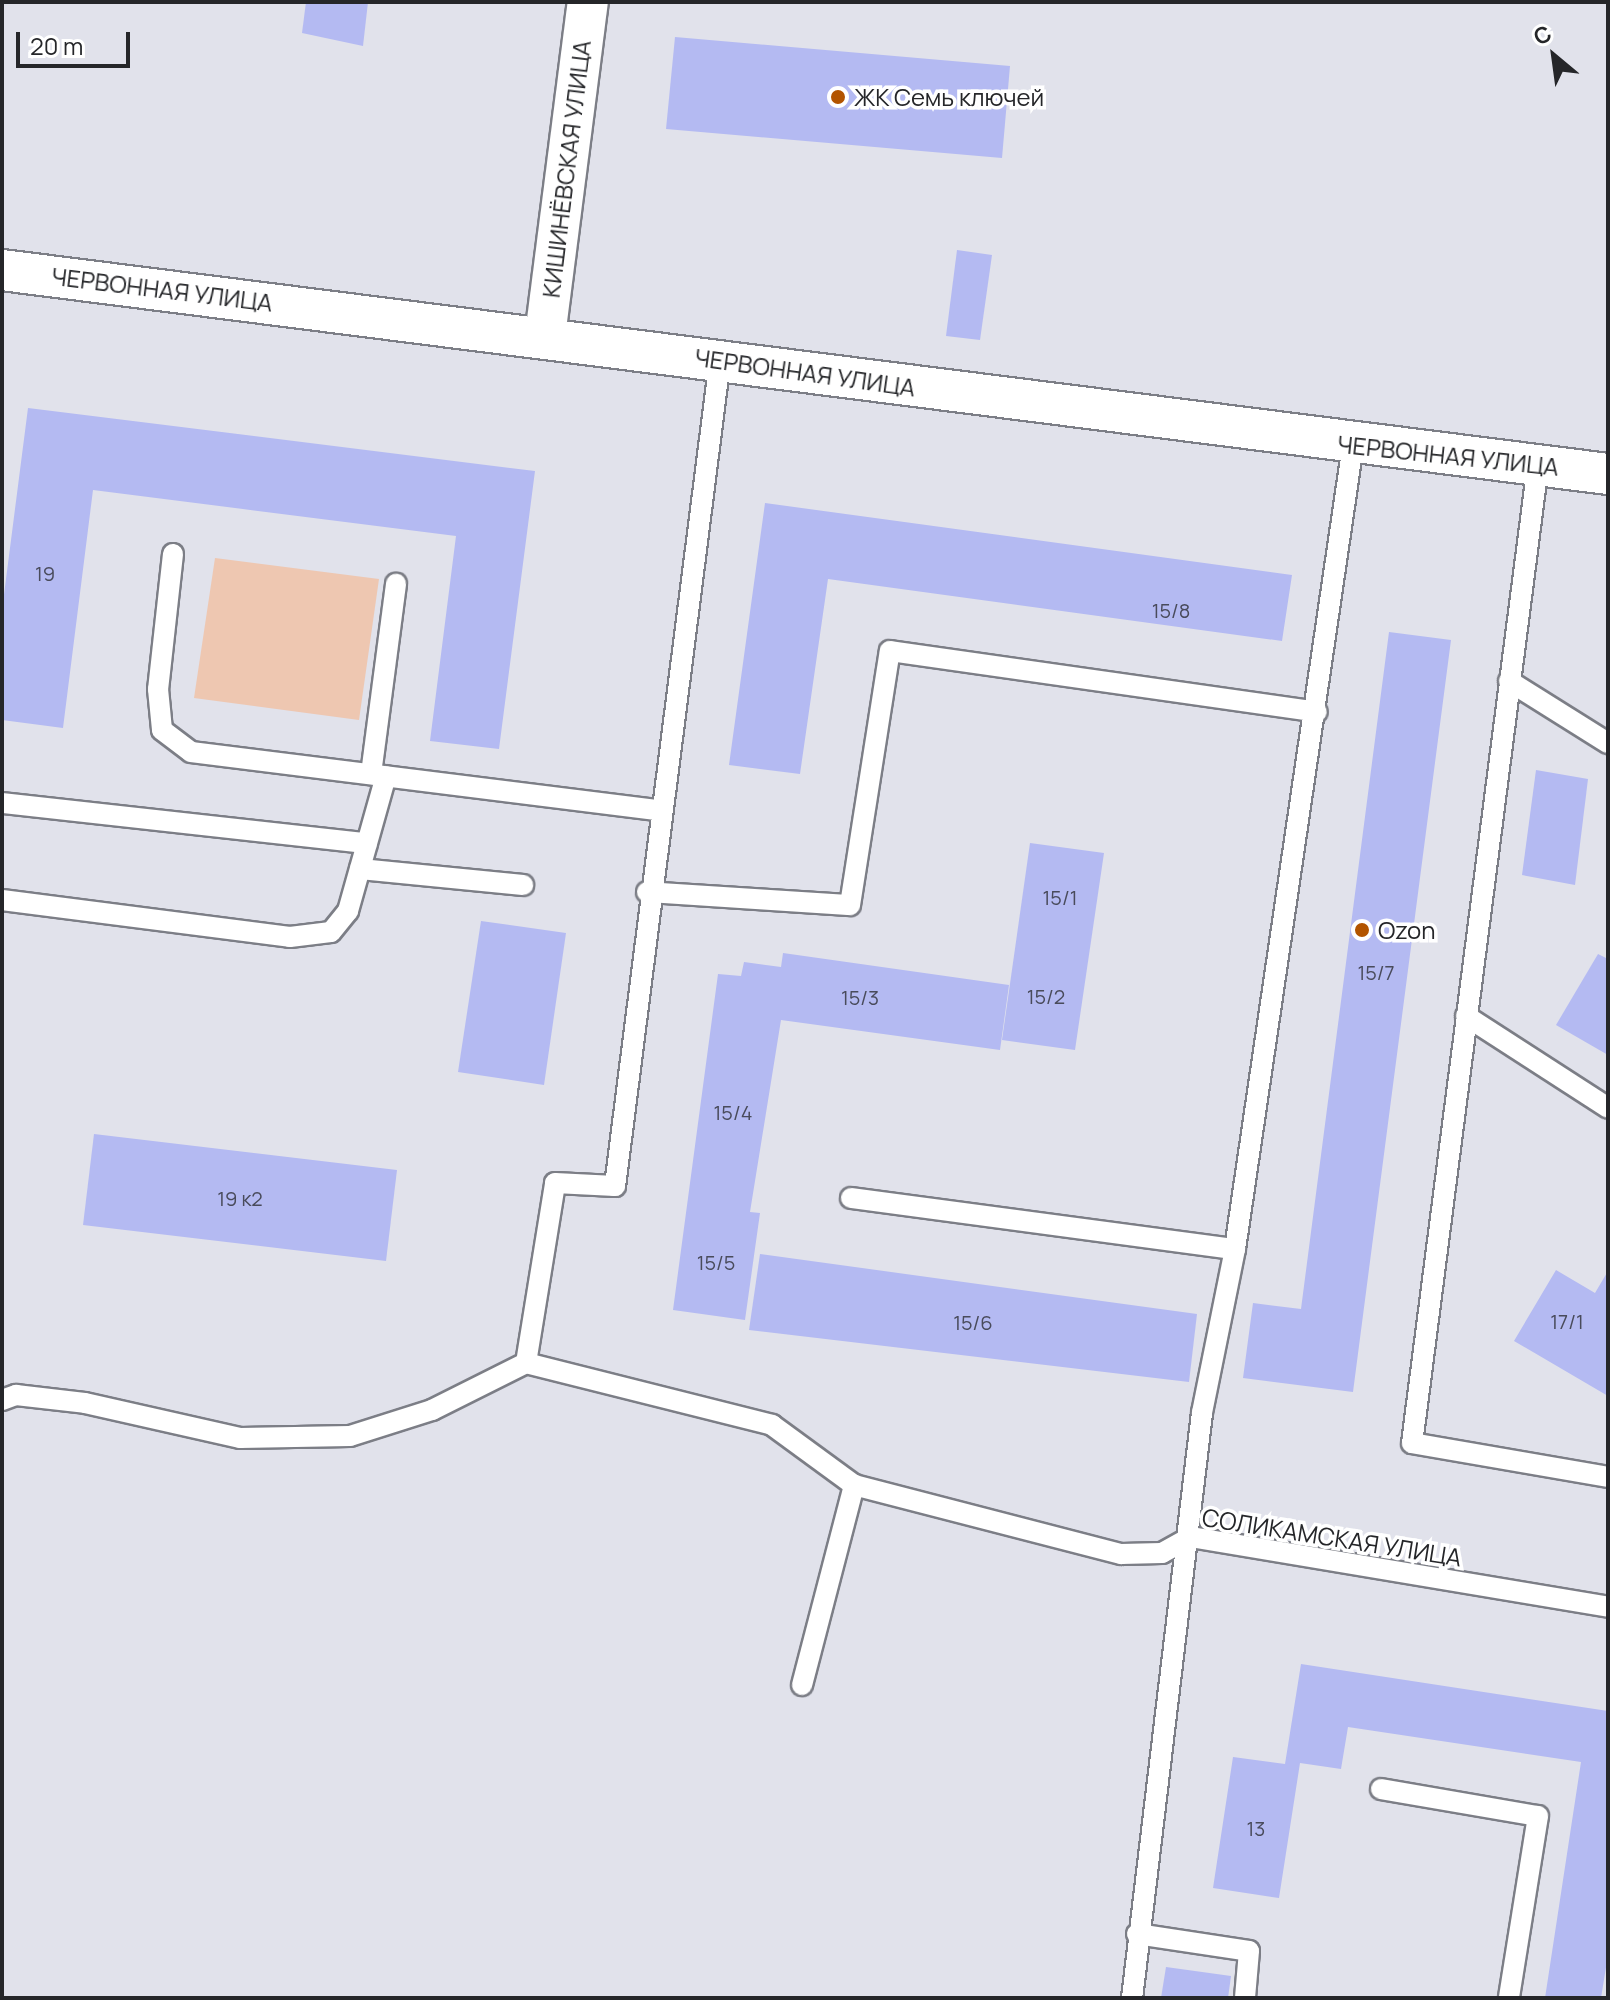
<!DOCTYPE html>
<meta charset="utf-8">
<style>
body{margin:0}
#map{position:relative;width:1610px;height:2000px;overflow:hidden;background:#e1e2eb;font-family:Manrope,sans-serif}
div>[style]{position:absolute}
[style*='--x']{left:calc(var(--x)*1px);top:calc(var(--y)*1px);width:calc(var(--w)*1px);rotate:calc(var(--a)*1deg)}
.green>*{inset:0;background:#eec7b1}
.building>*{inset:0;background:#b4baf2}
.roads{filter:drop-shadow(2px 0 #7c7e86) drop-shadow(-2px 0 #7c7e86) drop-shadow(0 2px #7c7e86) drop-shadow(0 -2px #7c7e86)}
.service>*{height:20px;margin:-10px;padding:0 10px;transform-origin:10px;border-radius:10px;background:#fff}
.minor>*{height:40px;margin:-20px;padding:0 20px;transform-origin:20px;border-radius:20px;background:#fff}
.dots>*{width:22px;height:22px;translate:-50% -50%;box-sizing:border-box;border:4px solid #fff;border-radius:50%}
span{translate:-50% -50%;white-space:nowrap;text-align:center;line-height:1.15;-webkit-text-stroke:7px #fff;paint-order:stroke}
.number-label{font-size:20px;color:#494b5b}
.number-label span{-webkit-text-stroke-width:0}
.poi-label{font-size:24px;color:#252629}
.left{translate:0 -50%;text-align:left}
.street-label{font-size:24px;color:#252629}
.frame{position:absolute;inset:0;border:4px solid #252629;pointer-events:none}
.north{position:absolute;left:1514px;top:16px;width:80px;height:80px;-webkit-text-stroke:6px #fff;paint-order:stroke;rotate:331deg;font-size:22px;font-weight:700;line-height:32px;text-align:center;color:#252629}
.north::after{content:'';display:block;margin:auto;width:28px;height:36px;background:#252629;clip-path:polygon(50% 0,100% 100%,50% 72%,0 100%)}
.scale{position:absolute;left:16px;top:32px;width:114px;height:36px;box-sizing:border-box;border:4px solid #252629;border-top:0;padding-left:10px;font-size:24px;line-height:28px;white-space:nowrap;color:#252629;-webkit-text-stroke:6px #fff;paint-order:stroke}
</style>
<div id="map">
<div class="green">
<div style="clip-path:polygon(215px 558px,379px 579px,359px 720px,194px 698px)"></div>
</div>
<div class="building">
<div style="clip-path:polygon(306px 2px,368px 2px,363px 46px,302px 33px)"></div>
<div style="clip-path:polygon(675px 37px,1010px 66px,1002px 158px,666px 129px)"></div>
<div style="clip-path:polygon(957px 250px,992px 255px,980px 340px,946px 336px)"></div>
<div style="clip-path:polygon(28px 408px,535px 471px,499px 749px,430px 741px,456px 536px,93px 490px,63px 728px,2px 720px,2px 610px)"></div>
<div style="clip-path:polygon(765px 503px,1292px 575px,1282px 641px,828px 579px,800px 774px,729px 765px)"></div>
<div style="clip-path:polygon(1389px 632px,1451px 640px,1353px 1392px,1243px 1378px,1253px 1303px,1301px 1309px)"></div>
<div style="clip-path:polygon(1536px 770px,1588px 779px,1575px 885px,1522px 875px)"></div>
<div style="clip-path:polygon(1030px 843px,1104px 853px,1075px 1050px,1002px 1040px)"></div>
<div style="clip-path:polygon(481px 921px,566px 933px,544px 1085px,458px 1072px)"></div>
<div style="clip-path:polygon(783px 953px,1009px 985px,1000px 1050px,781px 1020px,750px 1212px,760px 1213px,745px 1320px,673px 1310px,718px 974px,741px 976px,744px 962px,781px 967px)"></div>
<div style="clip-path:polygon(1598px 954px,1608px 959px,1608px 1055px,1556px 1025px)"></div>
<div style="clip-path:polygon(94px 1134px,397px 1170px,386px 1261px,83px 1225px)"></div>
<div style="clip-path:polygon(760px 1254px,1197px 1314px,1189px 1382px,749px 1330px)"></div>
<div style="clip-path:polygon(1556px 1270px,1595px 1293px,1608px 1271px,1608px 1396px,1514px 1341px)"></div>
<div style="clip-path:polygon(1301px 1664px,1608px 1711px,1608px 1955px,1601px 1998px,1545px 1998px,1581px 1762px,1348px 1727px,1341px 1769px,1300px 1763px,1279px 1898px,1213px 1888px,1233px 1757px,1285px 1764px)"></div>
<div style="clip-path:polygon(1166px 1967px,1231px 1976px,1228px 1998px,1161px 1998px)"></div>
</div>
<div class="roads">
<div class="service">
<div style="--x:1538;--y:465;--w:986;--a:97.34"></div>
<div style="--x:1412;--y:1443;--w:199;--a:9.8"></div>
<div style="--x:173;--y:554;--w:136;--a:96.3"></div>
<div style="--x:158;--y:689;--w:41;--a:84.4"></div>
<div style="--x:162;--y:730;--w:36;--a:37"></div>
<div style="--x:191;--y:752;--w:471;--a:7.1"></div>
<div style="--x:1509;--y:681;--w:117;--a:32.1"></div>
<div style="--x:371;--y:774;--w:192;--a:-82.5"></div>
<div style="--x:2;--y:803;--w:367;--a:6.3"></div>
<div style="--x:360;--y:869;--w:164;--a:5.6"></div>
<div style="--x:647;--y:892;--w:203;--a:3.7"></div>
<div style="--x:850;--y:905;--w:257;--a:-81.1"></div>
<div style="--x:890;--y:651;--w:431;--a:8.1"></div>
<div style="--x:2;--y:900;--w:290;--a:7.3"></div>
<div style="--x:290;--y:937;--w:41;--a:-7"></div>
<div style="--x:331;--y:932;--w:27;--a:-51"></div>
<div style="--x:348;--y:911;--w:140;--a:-74.3"></div>
<div style="--x:1466;--y:1016;--w:169;--a:32.9"></div>
<div style="--x:851;--y:1198;--w:387;--a:7.6"></div>
<div style="--x:1235;--y:1249;--w:167;--a:101.4"></div>
<div style="--x:1202;--y:1413;--w:589;--a:96.82"></div>
<div style="--x:1235;--y:1249;--w:813;--a:-81.65"></div>
<div style="--x:526;--y:1363;--w:182;--a:-80.8"></div>
<div style="--x:555;--y:1183;--w:60;--a:2.9"></div>
<div style="--x:615;--y:1186;--w:832;--a:-82.75"></div>
<div style="--x:2;--y:1400;--w:15;--a:-20"></div>
<div style="--x:16;--y:1395;--w:69;--a:6.6"></div>
<div style="--x:85;--y:1403;--w:159;--a:12.7"></div>
<div style="--x:240;--y:1438;--w:110;--a:-1"></div>
<div style="--x:350;--y:1436;--w:86;--a:-17.6"></div>
<div style="--x:432;--y:1410;--w:105;--a:-26.6"></div>
<div style="--x:526;--y:1363;--w:254;--a:14.1"></div>
<div style="--x:772;--y:1425;--w:102;--a:36.2"></div>
<div style="--x:854;--y:1485;--w:276;--a:14.5"></div>
<div style="--x:1121;--y:1554;--w:41;--a:-1.4"></div>
<div style="--x:1162;--y:1553;--w:33;--a:-29"></div>
<div style="--x:1191;--y:1537;--w:423;--a:9.5"></div>
<div style="--x:802;--y:1685;--w:207;--a:-75.4"></div>
<div style="--x:1381;--y:1789;--w:159;--a:9.8"></div>
<div style="--x:1538;--y:1816;--w:184;--a:99.1"></div>
<div style="--x:1137;--y:1934;--w:113;--a:8.6"></div>
<div style="--x:1249;--y:1951;--w:47;--a:94.9"></div>
</div>
<div class="minor">
<div style="--x:2;--y:270;--w:1619;--a:7.24"></div>
<div style="--x:545;--y:336;--w:337;--a:-82.7"></div>
</div>
</div>
<div class="dots">
<div style="left:838px;top:97px;background:#b25400"></div>
<div style="left:1362px;top:930px;background:#b25400"></div>
</div>
<div class="number-label">
<span style="left:45px;top:573px">19</span>
<span style="left:1171px;top:610px">15/8</span>
<span style="left:1060px;top:897px">15/1</span>
<span style="left:1376px;top:972px">15/7</span>
<span style="left:1046px;top:996px">15/2</span>
<span style="left:860px;top:997px">15/3</span>
<span style="left:733px;top:1112px">15/4</span>
<span style="left:240px;top:1198px">19 к2</span>
<span style="left:716px;top:1262px">15/5</span>
<span style="left:1567px;top:1321px">17/1</span>
<span style="left:973px;top:1322px">15/6</span>
<span style="left:1256px;top:1828px">13</span>
</div>
<div class="poi-label">
<span class="left" style="left:854px;top:97px">ЖК Семь ключей</span>
<span class="left" style="left:1378px;top:930px">Ozon</span>
</div>
<div class="street-label">
<span style="left:566px;top:169px;rotate:-83deg">КИШИНЁВСКАЯ УЛИЦА</span>
<span style="left:162px;top:289px;rotate:7deg">ЧЕРВОННАЯ УЛИЦА</span>
<span style="left:805px;top:372px;rotate:8deg">ЧЕРВОННАЯ УЛИЦА</span>
<span style="left:1448px;top:455px;rotate:6deg">ЧЕРВОННАЯ УЛИЦА</span>
<span style="left:1332px;top:1537px;rotate:9deg">СОЛИКАМСКАЯ УЛИЦА</span>
</div>
<div class="frame"></div>
<div class="north">С</div>
<div class="scale">20 m</div>
</div>
